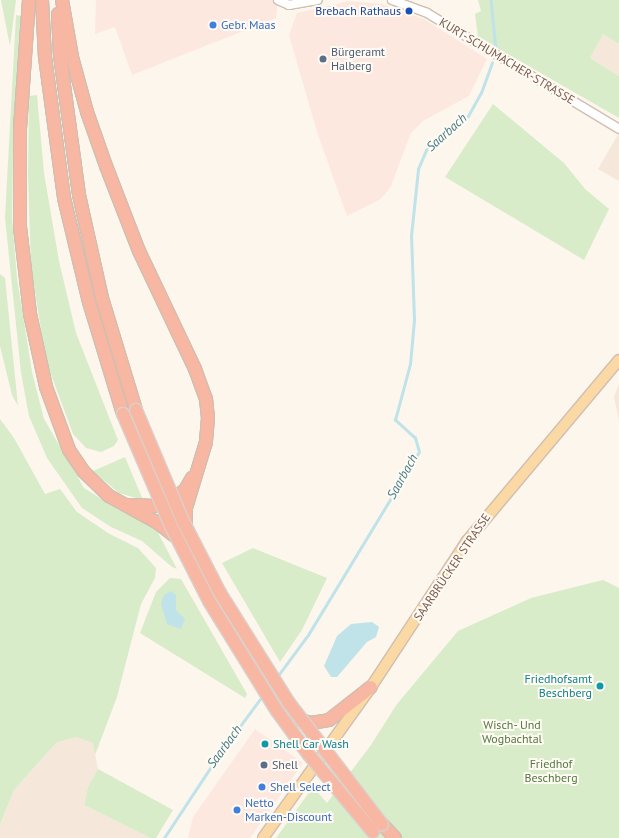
<!DOCTYPE html>
<meta charset="utf-8">
<style>
body{margin:0}
#map{position:relative;width:619px;height:838px;overflow:hidden;background:#fdf6ec;font-family:"PT Sans",sans-serif}
div>[style]{position:absolute}
[style*='--x']{left:calc(var(--x)*1px);top:calc(var(--y)*1px);width:calc(var(--w)*1px);rotate:calc(var(--a)*1deg)}
.residential>*{inset:0;background:#f5e8da}
.commercial>*{inset:0;background:#fde8e0}
.green>*{inset:0;background:#d8ecc9}
.water>*{inset:0;background:#bfe3e8}
.stream>*{height:2.5px;margin:-1.25px;padding:0 1.25px;transform-origin:1.25px;border-radius:1.25px;background:#bfe3e8}
.roads{filter:drop-shadow(1px 0 #d1beb0) drop-shadow(-1px 0 #d1beb0) drop-shadow(0 1px #d1beb0) drop-shadow(0 -1px #d1beb0)}
.minor>*{height:8px;margin:-4px;padding:0 4px;transform-origin:4px;border-radius:4px;background:#fff}
.major>*{height:10px;margin:-5px;padding:0 5px;transform-origin:5px;border-radius:5px;background:#fbd9a5}
.highway>*{height:12px;margin:-6px;padding:0 6px;transform-origin:6px;border-radius:6px;background:#f7b7a3}
.bridges{filter:drop-shadow(1px 0 #dad1cd) drop-shadow(-1px 0 #dad1cd) drop-shadow(0 1px #dad1cd) drop-shadow(0 -1px #dad1cd)}
.highway-bridge>*{height:12px;margin:-6px;padding:0 6px;transform-origin:6px;border-radius:6px;background:#f7b7a3}
.dots>*{width:11px;height:11px;translate:-50% -50%;box-sizing:border-box;border:2px solid #fffaf3;border-radius:50%}
span{translate:-50% -50%;white-space:nowrap;text-align:center;line-height:1.15;-webkit-text-stroke:4px #fffaf3;paint-order:stroke}
.transit-label{font-size:12px;color:#164399}
.right{translate:-100% -50%;text-align:right}
.shop-label{font-size:12px;color:#366cbe}
.left{translate:0 -50%;text-align:left}
.service-label{font-size:12px;color:#4e5e75}
.street-label{font-size:12px;color:#7a5c4d}
.culture-label{font-size:12px;color:#0d838f}
.park-label{font-size:12px;color:#537a41}
.water-label{font-size:13px;color:#437c86;font-style:italic}
</style>
<div id="map">
<div class="residential">
<div style="clip-path:polygon(603px 34px,619px 44px,619px 76px,590px 58px)"></div>
<div style="clip-path:polygon(619px 133px,619px 181px,598px 169px)"></div>
<div style="clip-path:polygon(619px 384px,619px 420px,614px 397px)"></div>
<div style="clip-path:polygon(76px 737px,93px 743px,98px 769px,88px 787px,84px 805px,150px 838px,0 838px,0 825px,14px 790px,56px 743px)"></div>
</div>
<div class="commercial">
<div style="clip-path:polygon(96px 0,278px 0,276px 18px,132px 75px,115px 27px,95px 34px)"></div>
<div style="clip-path:polygon(349px 1px,382px 4px,424px 19px,487px 59px,469px 96px,423px 121px,411px 133px,391px 186px,386px 193px,379px 200px,347px 216px,317px 132px,289px 35px,297px 13px)"></div>
<div style="clip-path:polygon(255px 729px,303px 763px,250px 838px,188px 838px,193px 817px)"></div>
</div>
<div class="green">
<div style="clip-path:polygon(1px 0,16px 0,10px 46px)"></div>
<div style="clip-path:polygon(478px 0,619px 0,619px 44px,603px 34px,590px 58px,619px 76px,619px 118px,478px 37px,475px 14px,481px 11px)"></div>
<div style="clip-path:polygon(16px 15px,21px 16px,13px 157px,12px 218px,17px 278px,32px 372px,44px 419px,84px 488px,119px 510px,155px 527px,177px 569px,172px 567px,142px 541px,111px 527px,82px 508px,47px 458px,29px 416px,21px 373px,5px 218px)"></div>
<div style="clip-path:polygon(37px 95px,44px 173px,59px 261px,76px 333px,118px 440px,114px 446px,101px 452px,86px 448px,73px 434px,46px 361px,31px 266px,28px 176px,29px 96px)"></div>
<div style="clip-path:polygon(493px 104px,564px 163px,585px 189px,609px 209px,584px 260px,445px 177px)"></div>
<div style="clip-path:polygon(0 274px,5px 278px,18px 406px,12px 395px,0 346px)"></div>
<div style="clip-path:polygon(0 419px,14px 438px,45px 494px,60px 489px,77px 512px,108px 533px,138px 548px,156px 568px,155px 578px,141px 604px,117px 697px,95px 755px,93px 743px,76px 737px,56px 743px,14px 790px,0 825px)"></div>
<div style="clip-path:polygon(125px 457px,143px 500px,119px 493px,93px 471px)"></div>
<div style="clip-path:polygon(253px 548px,327px 578px,302px 630px,280px 662px,222px 563px)"></div>
<div style="clip-path:polygon(170px 578px,181px 579px,247px 694px,245px 698px,140px 633px,156px 592px)"></div>
<div style="clip-path:polygon(603px 580px,619px 588px,619px 838px,276px 838px,313px 787px,327px 803px,371px 745px,397px 704px,458px 631px,531px 598px)"></div>
<div style="clip-path:polygon(98px 769px,173px 810px,156px 838px,150px 838px,84px 805px,88px 787px)"></div>
</div>
<div class="water">
<div style="clip-path:polygon(171px 591px,176px 595px,176px 610px,185px 619px,181px 629px,167px 624px,161px 604px,164px 595px)"></div>
<div style="clip-path:polygon(372px 622px,379px 627px,376px 637px,367px 642px,337px 677px,331px 677px,324px 666px,337px 636px,351px 624px)"></div>
</div>
<div class="stream">
<div style="--x:491;--y:0;--w:49;--a:84.2"></div>
<div style="--x:277;--y:677;--w:52;--a:-53.6"></div>
<div style="--x:308;--y:635;--w:214;--a:-58.8"></div>
<div style="--x:419;--y:452;--w:15;--a:-106"></div>
<div style="--x:415;--y:438;--w:27;--a:-138"></div>
<div style="--x:395;--y:420;--w:58;--a:-75"></div>
<div style="--x:410;--y:364;--w:44;--a:-84.8"></div>
<div style="--x:414;--y:320;--w:84;--a:-92"></div>
<div style="--x:411;--y:236;--w:67;--a:-84"></div>
<div style="--x:418;--y:169;--w:21;--a:-67"></div>
<div style="--x:426;--y:150;--w:54;--a:-39"></div>
<div style="--x:468;--y:116;--w:26;--a:-61"></div>
<div style="--x:481;--y:93;--w:32;--a:-70"></div>
<div style="--x:164;--y:838;--w:98;--a:-56.6"></div>
<div style="--x:218;--y:756;--w:76;--a:-53.6"></div>
</div>
<div class="roads">
<div class="minor">
<div style="--x:278;--y:0;--w:12;--a:24"></div>
<div style="--x:289;--y:5;--w:29;--a:-10"></div>
<div style="--x:392;--y:0;--w:37;--a:20"></div>
<div style="--x:427;--y:13;--w:224;--a:31.1"></div>
</div>
<div class="major">
<div style="--x:263;--y:838;--w:186;--a:-54.4"></div>
<div style="--x:371;--y:687;--w:175;--a:-56.7"></div>
<div style="--x:467;--y:541;--w:236;--a:-50"></div>
</div>
<div class="highway">
<div style="--x:29;--y:0;--w:130;--a:94"></div>
<div style="--x:20;--y:130;--w:97;--a:90"></div>
<div style="--x:20;--y:227;--w:88;--a:83.4"></div>
<div style="--x:30;--y:314;--w:75;--a:77.6"></div>
<div style="--x:46;--y:387;--w:67;--a:69.9"></div>
<div style="--x:69;--y:450;--w:25;--a:56"></div>
<div style="--x:83;--y:471;--w:36;--a:44"></div>
<div style="--x:109;--y:496;--w:56;--a:28.9"></div>
<div style="--x:158;--y:523;--w:24;--a:38"></div>
<div style="--x:42;--y:0;--w:57;--a:87"></div>
<div style="--x:45;--y:57;--w:142;--a:82.3"></div>
<div style="--x:64;--y:198;--w:107;--a:76.5"></div>
<div style="--x:89;--y:302;--w:117;--a:73.1"></div>
<div style="--x:62;--y:0;--w:58;--a:80"></div>
<div style="--x:72;--y:57;--w:57;--a:74.7"></div>
<div style="--x:87;--y:112;--w:57;--a:70.6"></div>
<div style="--x:106;--y:166;--w:91;--a:68.8"></div>
<div style="--x:139;--y:251;--w:131;--a:64.6"></div>
<div style="--x:195;--y:369;--w:32;--a:70"></div>
<div style="--x:206;--y:399;--w:19;--a:84"></div>
<div style="--x:208;--y:418;--w:24;--a:95"></div>
<div style="--x:206;--y:442;--w:69;--a:106.9"></div>
<div style="--x:186;--y:508;--w:20;--a:90"></div>
<div style="--x:58;--y:14;--w:42;--a:87.3"></div>
<div style="--x:60;--y:56;--w:140;--a:82.2"></div>
<div style="--x:79;--y:195;--w:106;--a:77.4"></div>
<div style="--x:102;--y:298;--w:117;--a:73.1"></div>
<div style="--x:129;--y:505;--w:26;--a:2"></div>
<div style="--x:155;--y:506;--w:16;--a:-18"></div>
<div style="--x:170;--y:501;--w:19;--a:-36"></div>
<div style="--x:185;--y:490;--w:14;--a:-60"></div>
<div style="--x:297;--y:719;--w:15;--a:16"></div>
<div style="--x:311;--y:723;--w:18;--a:-9"></div>
<div style="--x:329;--y:720;--w:53;--a:-38.2"></div>
<div style="--x:382;--y:824;--w:19;--a:47"></div>
</div>
</div>
<div class="bridges">
<div class="highway-bridge">
<div style="--x:136;--y:410;--w:121;--a:67.1"></div>
<div style="--x:183;--y:521;--w:81;--a:62.8"></div>
<div style="--x:220;--y:593;--w:130;--a:57.9"></div>
<div style="--x:289;--y:703;--w:153;--a:52.5"></div>
<div style="--x:123;--y:414;--w:122;--a:66.8"></div>
<div style="--x:171;--y:526;--w:84;--a:63.1"></div>
<div style="--x:209;--y:601;--w:129;--a:58.3"></div>
<div style="--x:277;--y:711;--w:54;--a:54"></div>
<div style="--x:309;--y:755;--w:100;--a:50.3"></div>
</div>
</div>
<div class="dots">
<div style="left:409px;top:11px;background:#1a4fb4"></div>
<div style="left:213px;top:25px;background:#3f7fe0"></div>
<div style="left:323px;top:59px;background:#5c6f8a"></div>
<div style="left:600px;top:686px;background:#0f9aa8"></div>
<div style="left:265px;top:744px;background:#0f9aa8"></div>
<div style="left:264px;top:765px;background:#5c6f8a"></div>
<div style="left:262px;top:787px;background:#3f7fe0"></div>
<div style="left:237px;top:810px;background:#3f7fe0"></div>
</div>
<div class="transit-label">
<span class="right" style="left:401px;top:11px">Brebach Rathaus</span>
</div>
<div class="shop-label">
<span class="left" style="left:221px;top:25px">Gebr. Maas</span>
<span class="left" style="left:270px;top:787px">Shell Select</span>
<span class="left" style="left:245px;top:810px">Netto<br>Marken-Discount</span>
</div>
<div class="service-label">
<span class="left" style="left:331px;top:59px">Bürgeramt<br>Halberg</span>
<span class="left" style="left:272px;top:765px">Shell</span>
</div>
<div class="street-label">
<span style="left:507px;top:61px;rotate:31deg">KURT-SCHUMACHER-STRASSE</span>
<span style="left:452px;top:567px;rotate:-56deg">SAARBRÜCKER STRASSE</span>
</div>
<div class="culture-label">
<span class="right" style="left:592px;top:686px">Friedhofsamt<br>Beschberg</span>
<span class="left" style="left:273px;top:744px">Shell Car Wash</span>
</div>
<div class="park-label">
<span style="left:512px;top:732px">Wisch- Und<br>Wogbachtal</span>
<span style="left:551px;top:771px">Friedhof<br>Beschberg</span>
</div>
<div class="water-label">
<span style="left:447px;top:133px;rotate:-42deg">Saarbach</span>
<span style="left:403px;top:477px;rotate:-61deg">Saarbach</span>
<span style="left:225px;top:747px;rotate:-54deg">Saarbach</span>
</div>
</div>
